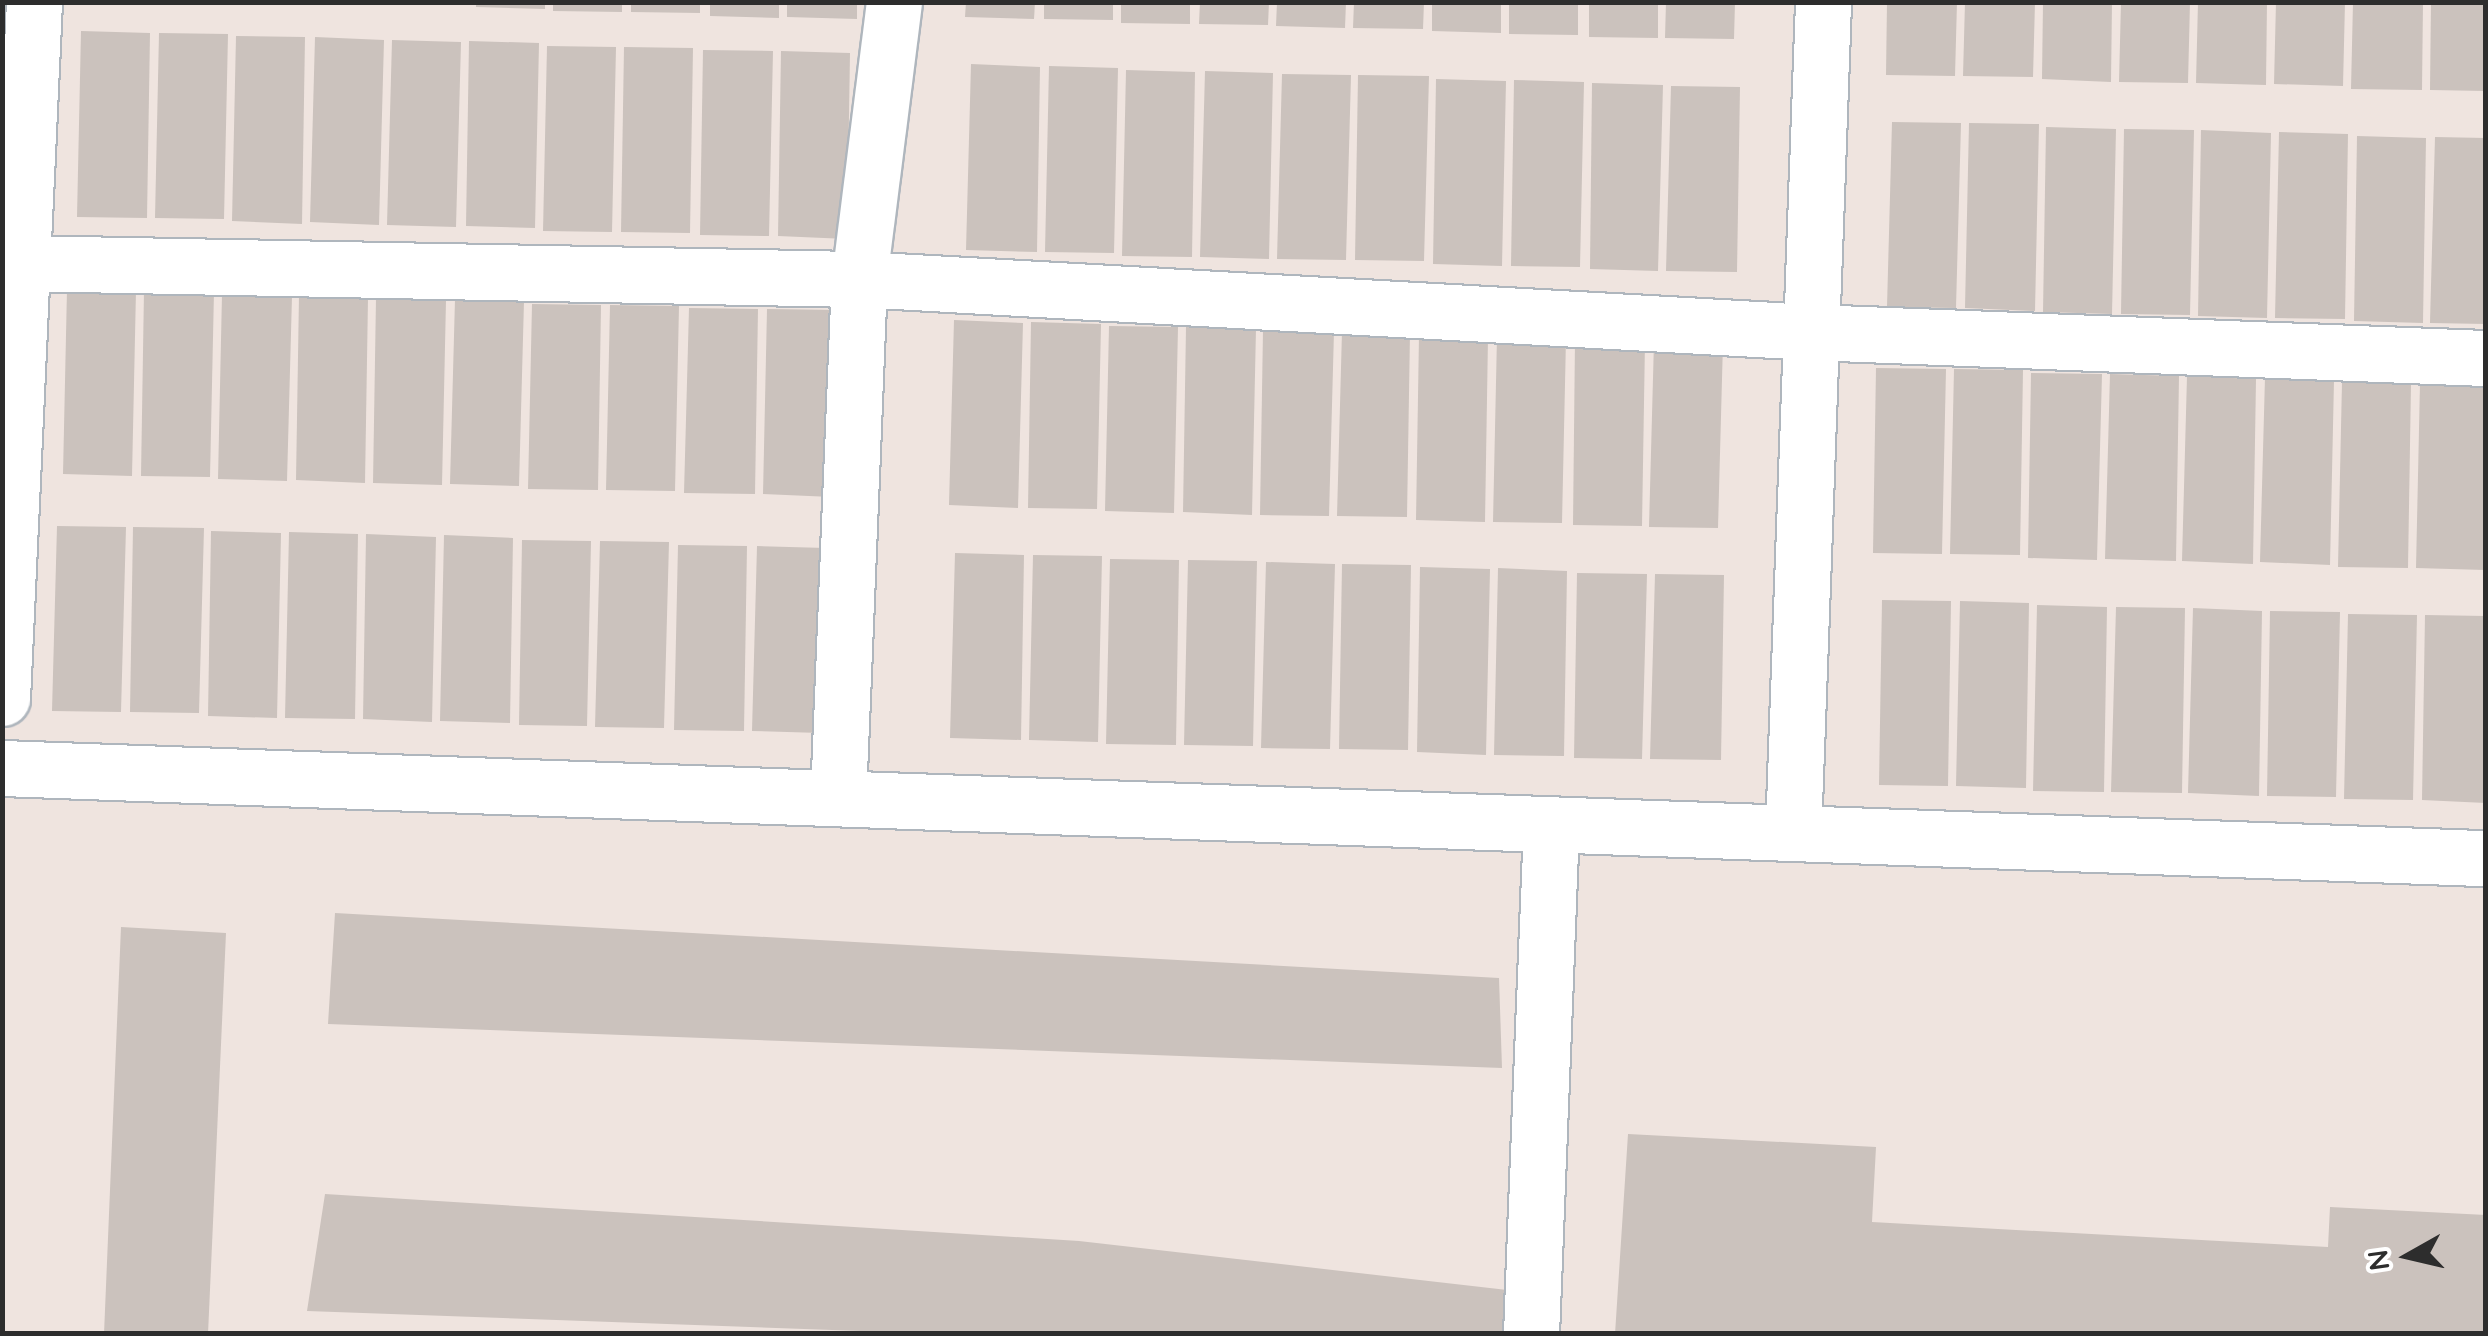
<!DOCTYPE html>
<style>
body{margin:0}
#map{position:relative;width:2488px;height:1336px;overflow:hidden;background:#efe4df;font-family:Quicksand,sans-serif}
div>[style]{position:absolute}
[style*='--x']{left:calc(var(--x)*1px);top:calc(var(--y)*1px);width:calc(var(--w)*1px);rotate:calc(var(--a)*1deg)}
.building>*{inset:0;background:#cbc2bd}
.roads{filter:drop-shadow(2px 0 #afb6bd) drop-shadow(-2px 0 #afb6bd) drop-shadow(0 2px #afb6bd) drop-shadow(0 -2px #afb6bd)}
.minor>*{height:55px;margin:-27.5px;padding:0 27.5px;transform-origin:27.5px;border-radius:27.5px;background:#fff}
.tertiary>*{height:55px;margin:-27.5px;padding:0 27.5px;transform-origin:27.5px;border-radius:27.5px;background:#fff}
span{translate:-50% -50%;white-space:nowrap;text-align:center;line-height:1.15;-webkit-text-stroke:10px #fff;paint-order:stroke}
.frame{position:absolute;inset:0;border:5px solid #2d2d2d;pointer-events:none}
.north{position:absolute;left:2358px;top:1206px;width:100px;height:100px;-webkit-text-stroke:8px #fff;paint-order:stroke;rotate:262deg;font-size:28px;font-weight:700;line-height:40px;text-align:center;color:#2d2d2d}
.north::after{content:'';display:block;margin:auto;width:35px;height:45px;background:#2d2d2d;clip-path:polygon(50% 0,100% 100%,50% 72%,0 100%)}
</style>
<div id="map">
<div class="building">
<div style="clip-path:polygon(476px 2px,545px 2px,545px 9px,476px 7px)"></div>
<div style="clip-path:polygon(553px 2px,622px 2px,622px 12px,553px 11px)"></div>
<div style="clip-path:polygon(631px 2px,700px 2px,700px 13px,631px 12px)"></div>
<div style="clip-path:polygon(710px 2px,779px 2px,779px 18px,710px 16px)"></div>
<div style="clip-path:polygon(787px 2px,857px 2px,857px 19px,787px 17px)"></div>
<div style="clip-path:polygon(966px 2px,1035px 2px,1034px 19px,965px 17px)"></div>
<div style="clip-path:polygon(1044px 2px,1113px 2px,1113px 20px,1044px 19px)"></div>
<div style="clip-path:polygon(1121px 2px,1190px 2px,1190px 24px,1121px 23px)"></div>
<div style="clip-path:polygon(1200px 2px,1269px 2px,1268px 25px,1199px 24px)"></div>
<div style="clip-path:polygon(1277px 2px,1346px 2px,1345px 28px,1276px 26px)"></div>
<div style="clip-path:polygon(1354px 2px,1424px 2px,1423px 29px,1353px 28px)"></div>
<div style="clip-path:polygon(1432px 2px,1501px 2px,1501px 33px,1432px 31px)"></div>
<div style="clip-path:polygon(1509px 2px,1578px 2px,1578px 35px,1509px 34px)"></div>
<div style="clip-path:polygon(1589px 2px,1658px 2px,1658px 38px,1589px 37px)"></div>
<div style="clip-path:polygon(1666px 2px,1735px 2px,1734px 39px,1665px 38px)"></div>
<div style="clip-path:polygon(1887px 2px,1957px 2px,1955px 76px,1886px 75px)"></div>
<div style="clip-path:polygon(1965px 2px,2035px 2px,2033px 77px,1963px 76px)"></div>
<div style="clip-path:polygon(2043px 2px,2112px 2px,2111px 82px,2042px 79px)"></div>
<div style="clip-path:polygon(2121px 2px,2190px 2px,2188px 83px,2119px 82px)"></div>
<div style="clip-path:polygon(2198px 2px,2267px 2px,2266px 85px,2196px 83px)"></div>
<div style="clip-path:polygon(2276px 2px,2345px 2px,2343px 86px,2274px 84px)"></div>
<div style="clip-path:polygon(2353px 2px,2423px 2px,2422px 90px,2351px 89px)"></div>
<div style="clip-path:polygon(2431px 2px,2486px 2px,2486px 91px,2430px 90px)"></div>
<div style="clip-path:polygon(81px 31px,150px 33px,147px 218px,77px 217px)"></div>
<div style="clip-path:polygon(159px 33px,228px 34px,224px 219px,155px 218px)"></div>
<div style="clip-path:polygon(236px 36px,305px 37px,302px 224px,232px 221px)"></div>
<div style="clip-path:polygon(315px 37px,384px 40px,379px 225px,310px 222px)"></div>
<div style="clip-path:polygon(392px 40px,461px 42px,456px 227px,387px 225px)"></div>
<div style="clip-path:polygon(469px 41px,539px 43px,535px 228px,466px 226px)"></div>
<div style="clip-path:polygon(547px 46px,616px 47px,612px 232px,543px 231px)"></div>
<div style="clip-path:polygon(624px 47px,693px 48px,690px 233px,621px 232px)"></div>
<div style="clip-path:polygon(703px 50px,773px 51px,769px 236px,700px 235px)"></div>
<div style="clip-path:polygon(781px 51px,850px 53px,847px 239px,778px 236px)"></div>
<div style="clip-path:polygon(971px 64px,1040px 67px,1037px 252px,966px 250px)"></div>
<div style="clip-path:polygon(1049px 66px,1118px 68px,1114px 253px,1045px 252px)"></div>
<div style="clip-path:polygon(1126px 70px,1195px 72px,1192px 257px,1122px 256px)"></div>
<div style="clip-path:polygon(1205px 71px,1273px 73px,1269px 259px,1200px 257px)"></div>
<div style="clip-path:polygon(1282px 74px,1351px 75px,1346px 260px,1277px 259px)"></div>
<div style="clip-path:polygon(1358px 75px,1429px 76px,1424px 261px,1355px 260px)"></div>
<div style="clip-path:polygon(1436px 79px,1506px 81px,1502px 266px,1433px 264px)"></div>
<div style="clip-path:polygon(1514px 80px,1584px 82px,1580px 267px,1511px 266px)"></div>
<div style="clip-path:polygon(1592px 83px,1663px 85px,1658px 271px,1590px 269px)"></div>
<div style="clip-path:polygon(1671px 86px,1740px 87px,1737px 272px,1666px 271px)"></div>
<div style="clip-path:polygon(1892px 122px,1961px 123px,1956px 308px,1887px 307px)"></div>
<div style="clip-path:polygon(1969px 123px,2039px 124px,2035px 311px,1965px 308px)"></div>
<div style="clip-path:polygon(2046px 127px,2116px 129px,2112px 314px,2043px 312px)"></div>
<div style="clip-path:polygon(2124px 129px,2194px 130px,2190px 315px,2121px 314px)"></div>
<div style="clip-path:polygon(2201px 130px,2271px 133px,2267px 318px,2198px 316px)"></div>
<div style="clip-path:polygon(2279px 132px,2348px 134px,2345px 319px,2275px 318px)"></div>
<div style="clip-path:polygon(2357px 136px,2426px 138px,2423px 323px,2354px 321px)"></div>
<div style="clip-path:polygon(2435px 137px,2486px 138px,2486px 324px,2430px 323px)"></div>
<div style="clip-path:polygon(67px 289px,136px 290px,132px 476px,63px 474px)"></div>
<div style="clip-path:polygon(144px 290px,214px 291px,210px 477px,141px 476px)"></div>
<div style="clip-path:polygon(222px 294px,292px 296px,287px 481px,218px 479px)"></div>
<div style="clip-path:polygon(299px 295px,368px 298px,365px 483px,296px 480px)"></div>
<div style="clip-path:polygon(376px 298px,446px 300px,442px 485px,373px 483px)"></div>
<div style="clip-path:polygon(455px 299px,524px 301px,519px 486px,450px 484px)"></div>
<div style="clip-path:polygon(532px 304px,601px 305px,598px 490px,528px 489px)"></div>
<div style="clip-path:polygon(610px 305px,679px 306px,675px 491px,606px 490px)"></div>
<div style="clip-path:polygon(689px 308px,758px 309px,755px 494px,684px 493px)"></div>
<div style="clip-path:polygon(767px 309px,836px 310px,832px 497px,763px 494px)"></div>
<div style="clip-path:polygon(954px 320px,1023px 323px,1018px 508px,949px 505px)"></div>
<div style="clip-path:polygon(1031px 322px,1101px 324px,1097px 509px,1028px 508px)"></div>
<div style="clip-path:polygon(1109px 326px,1178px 327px,1174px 513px,1105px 511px)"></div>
<div style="clip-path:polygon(1186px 327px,1256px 328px,1252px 515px,1183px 512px)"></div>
<div style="clip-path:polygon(1263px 330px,1334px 331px,1329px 516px,1260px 515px)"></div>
<div style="clip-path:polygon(1342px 331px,1410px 332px,1407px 517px,1337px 516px)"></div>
<div style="clip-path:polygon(1419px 335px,1488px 337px,1485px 522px,1416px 520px)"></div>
<div style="clip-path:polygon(1497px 336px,1566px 338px,1562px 523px,1493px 522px)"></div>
<div style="clip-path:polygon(1575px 339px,1645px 341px,1642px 526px,1573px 525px)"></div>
<div style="clip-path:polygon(1654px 341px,1723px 342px,1718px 528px,1649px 527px)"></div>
<div style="clip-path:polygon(1876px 368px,1946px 369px,1942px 554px,1873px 553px)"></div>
<div style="clip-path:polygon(1954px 369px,2023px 370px,2020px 555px,1950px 554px)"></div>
<div style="clip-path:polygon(2031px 373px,2102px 374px,2097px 560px,2028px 558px)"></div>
<div style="clip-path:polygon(2110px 374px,2179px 376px,2176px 561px,2105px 559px)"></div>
<div style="clip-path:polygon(2187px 376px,2256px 379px,2253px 564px,2182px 561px)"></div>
<div style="clip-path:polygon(2265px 377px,2334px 380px,2330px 565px,2260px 562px)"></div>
<div style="clip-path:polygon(2342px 382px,2411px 383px,2408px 568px,2338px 567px)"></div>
<div style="clip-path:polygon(2420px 383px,2486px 384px,2485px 570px,2416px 568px)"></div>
<div style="clip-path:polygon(57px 526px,126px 527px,121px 712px,52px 711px)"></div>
<div style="clip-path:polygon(133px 527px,204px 528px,199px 713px,130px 712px)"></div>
<div style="clip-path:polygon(211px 531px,281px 533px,277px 718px,208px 716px)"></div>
<div style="clip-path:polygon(289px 532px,358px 534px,355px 719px,285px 718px)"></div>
<div style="clip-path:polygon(366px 534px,436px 537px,432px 722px,363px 719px)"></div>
<div style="clip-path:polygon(444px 535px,513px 538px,510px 723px,440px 721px)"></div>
<div style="clip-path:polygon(522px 540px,591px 541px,587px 726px,519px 725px)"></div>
<div style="clip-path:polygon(600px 541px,669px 542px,664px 728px,595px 727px)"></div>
<div style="clip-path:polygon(678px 545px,747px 546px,744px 731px,674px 730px)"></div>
<div style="clip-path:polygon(757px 546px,826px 548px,821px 733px,752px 731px)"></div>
<div style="clip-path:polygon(955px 553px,1024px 555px,1021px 740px,950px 738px)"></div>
<div style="clip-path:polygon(1033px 555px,1102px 556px,1098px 742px,1029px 740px)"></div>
<div style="clip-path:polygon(1110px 559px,1179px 560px,1176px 745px,1106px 744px)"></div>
<div style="clip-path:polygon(1188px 560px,1257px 561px,1253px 746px,1184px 745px)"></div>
<div style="clip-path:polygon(1266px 562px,1335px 564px,1330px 749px,1261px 748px)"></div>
<div style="clip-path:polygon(1342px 564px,1411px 565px,1408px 750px,1339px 749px)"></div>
<div style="clip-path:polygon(1420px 567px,1490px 569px,1486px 755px,1417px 752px)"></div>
<div style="clip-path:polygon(1498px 568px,1567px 571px,1564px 756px,1494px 755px)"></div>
<div style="clip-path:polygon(1577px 573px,1647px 574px,1642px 759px,1574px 758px)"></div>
<div style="clip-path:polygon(1655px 574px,1724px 575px,1721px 760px,1650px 759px)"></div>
<div style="clip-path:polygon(1882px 600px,1951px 601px,1948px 786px,1879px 785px)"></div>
<div style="clip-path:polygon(1960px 601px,2029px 603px,2026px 788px,1956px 786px)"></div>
<div style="clip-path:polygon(2037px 605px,2107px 607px,2104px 792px,2033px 791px)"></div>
<div style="clip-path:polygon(2116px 607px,2185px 608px,2182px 793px,2111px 792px)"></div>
<div style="clip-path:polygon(2193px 608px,2262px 611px,2259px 796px,2188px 793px)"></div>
<div style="clip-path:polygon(2270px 611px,2340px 612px,2336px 797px,2267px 796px)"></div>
<div style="clip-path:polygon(2348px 614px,2417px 615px,2413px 800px,2344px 799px)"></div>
<div style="clip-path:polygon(2425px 615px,2486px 616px,2486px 803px,2422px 800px)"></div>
<div style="clip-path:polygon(335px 913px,1499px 978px,1502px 1068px,328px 1024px)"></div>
<div style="clip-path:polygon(121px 927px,226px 933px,208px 1334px,104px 1334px)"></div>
<div style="clip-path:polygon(1628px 1134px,1876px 1147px,1872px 1222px,2328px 1247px,2330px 1207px,2486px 1215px,2486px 1334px,1615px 1334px)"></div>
<div style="clip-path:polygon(325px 1194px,1079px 1241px,1516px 1291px,1517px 1334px,944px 1334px,307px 1311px)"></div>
</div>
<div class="roads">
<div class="minor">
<div style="--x:22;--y:263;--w:837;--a:1.1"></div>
<div style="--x:859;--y:279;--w:953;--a:3.19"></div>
<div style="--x:1811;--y:332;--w:676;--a:2.21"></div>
<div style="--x:838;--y:797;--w:518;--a:-87.68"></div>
<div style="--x:859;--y:279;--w:279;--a:-82.8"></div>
<div style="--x:1531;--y:1334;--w:510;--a:-87.75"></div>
</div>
<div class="tertiary">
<div style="--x:2;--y:698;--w:697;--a:-87.37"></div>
<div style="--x:2;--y:768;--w:2486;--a:2.08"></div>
<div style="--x:1793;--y:833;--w:832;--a:-87.93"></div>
</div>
</div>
<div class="frame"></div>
<div class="north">N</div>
</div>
